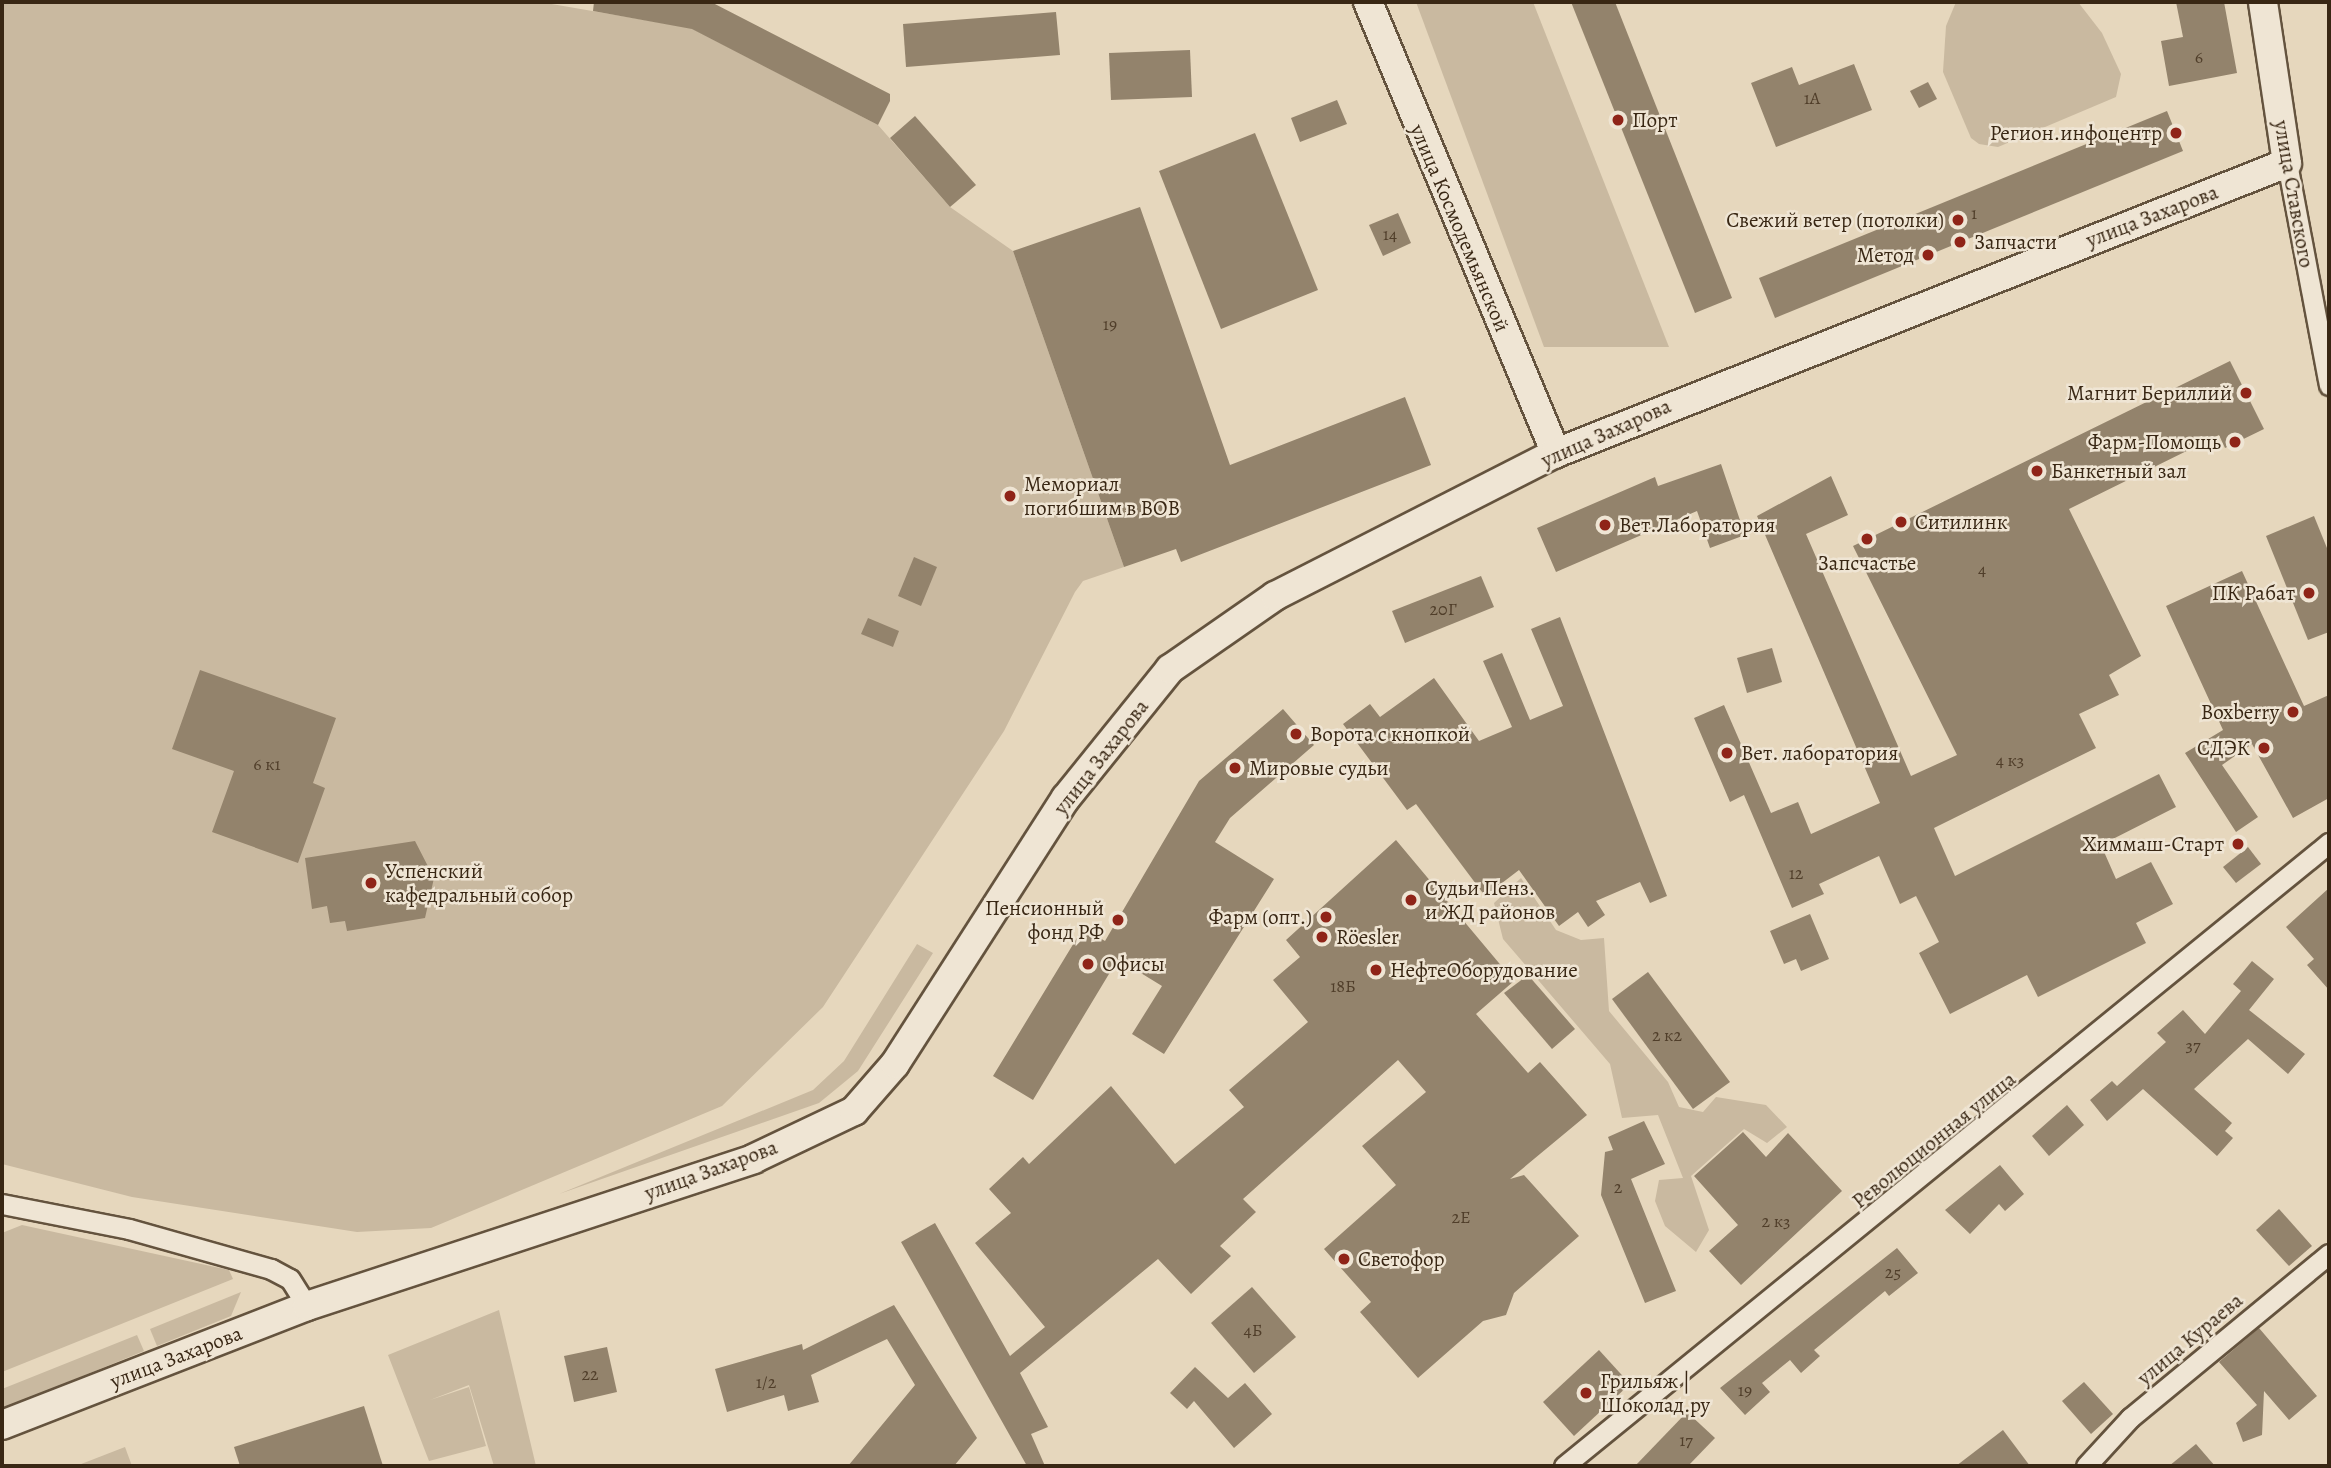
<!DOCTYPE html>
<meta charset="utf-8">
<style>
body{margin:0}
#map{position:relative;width:2331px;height:1468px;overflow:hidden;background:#e6d7bd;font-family:Alegreya,serif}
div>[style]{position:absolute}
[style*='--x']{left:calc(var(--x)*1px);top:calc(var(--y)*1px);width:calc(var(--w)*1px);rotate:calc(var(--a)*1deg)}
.green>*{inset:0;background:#c9b9a0}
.building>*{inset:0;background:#93836c}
.roads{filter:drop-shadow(2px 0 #64533e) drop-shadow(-2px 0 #64533e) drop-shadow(0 2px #64533e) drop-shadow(0 -2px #64533e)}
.street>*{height:19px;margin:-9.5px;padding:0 9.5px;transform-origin:9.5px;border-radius:9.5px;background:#efe5d4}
.secondary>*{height:28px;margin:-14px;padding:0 14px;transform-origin:14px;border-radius:14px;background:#efe5d4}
.dots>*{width:19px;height:19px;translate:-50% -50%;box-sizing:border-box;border:4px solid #efe5d4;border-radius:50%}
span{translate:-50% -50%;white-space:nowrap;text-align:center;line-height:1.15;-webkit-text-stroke:5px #efe5d4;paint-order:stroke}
.number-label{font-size:18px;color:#503e2a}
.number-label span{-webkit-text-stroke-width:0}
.poi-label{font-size:21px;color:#392714}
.left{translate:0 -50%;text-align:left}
.right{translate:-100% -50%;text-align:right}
.street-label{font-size:21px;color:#392714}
.frame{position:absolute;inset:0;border:4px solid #392714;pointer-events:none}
</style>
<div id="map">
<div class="green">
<div style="clip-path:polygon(2px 2px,540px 2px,691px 28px,878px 125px,950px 207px,1013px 251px,1124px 567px,1083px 581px,1075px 592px,1004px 731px,823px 1007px,722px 1106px,431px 1228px,357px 1232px,132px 1197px,2px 1164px)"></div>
<div style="clip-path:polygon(1416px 2px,1533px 2px,1669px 347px,1544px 347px)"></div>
<div style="clip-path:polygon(1956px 2px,2078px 2px,2102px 33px,2121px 74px,2116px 97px,1998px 147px,1979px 144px,1971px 138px,1943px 72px,1946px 26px)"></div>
<div style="clip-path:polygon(1521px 878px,1556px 930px,1581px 940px,1604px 938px,1609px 1011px,1668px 1082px,1679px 1107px,1703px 1112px,1716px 1097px,1766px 1105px,1787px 1127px,1767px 1143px,1744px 1129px,1691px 1176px,1709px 1230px,1696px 1252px,1665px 1226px,1655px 1201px,1659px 1180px,1683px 1178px,1658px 1115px,1622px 1118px,1610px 1064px,1503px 939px,1494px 903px)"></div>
<div style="clip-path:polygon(917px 944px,933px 953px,858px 1071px,819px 1103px,559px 1194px,813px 1090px,844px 1061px)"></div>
<div style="clip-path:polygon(22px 1225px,229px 1270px,233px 1279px,2px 1372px,2px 1233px)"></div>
<div style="clip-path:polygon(241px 1292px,231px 1316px,157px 1346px,150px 1329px)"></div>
<div style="clip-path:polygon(499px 1310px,536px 1466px,494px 1466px,469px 1385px,430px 1400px,469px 1387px,486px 1446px,429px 1461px,388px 1355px)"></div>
<div style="clip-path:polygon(137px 1335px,144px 1351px,2px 1409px,2px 1389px)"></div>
<div style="clip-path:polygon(125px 1447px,132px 1466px,76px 1466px)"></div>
</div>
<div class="building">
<div style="clip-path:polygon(594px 2px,711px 2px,890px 94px,890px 101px,878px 125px,692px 29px,593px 11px)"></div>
<div style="clip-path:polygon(1571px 2px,1615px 2px,1732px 298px,1695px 313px)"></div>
<div style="clip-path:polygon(2176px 2px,2224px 2px,2237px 73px,2169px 86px,2161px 41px,2183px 37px)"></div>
<div style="clip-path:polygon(1056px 12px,1060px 55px,906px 67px,903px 24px)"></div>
<div style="clip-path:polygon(1190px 50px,1192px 97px,1111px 100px,1109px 53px)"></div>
<div style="clip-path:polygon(1854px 64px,1872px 110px,1776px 147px,1751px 83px,1792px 67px,1799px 85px)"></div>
<div style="clip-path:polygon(1928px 82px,1937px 99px,1919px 108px,1910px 91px)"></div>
<div style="clip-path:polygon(1337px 100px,1347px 124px,1300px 142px,1291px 118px)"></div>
<div style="clip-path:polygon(2167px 111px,2183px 151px,1775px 318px,1759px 278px)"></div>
<div style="clip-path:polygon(915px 116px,976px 185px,950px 207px,890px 138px)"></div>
<div style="clip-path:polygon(1255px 133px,1318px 290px,1221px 329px,1159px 171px)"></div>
<div style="clip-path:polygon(1140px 207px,1230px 465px,1405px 397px,1431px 465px,1181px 562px,1176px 549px,1124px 567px,1013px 251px)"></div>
<div style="clip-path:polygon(1398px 213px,1411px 243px,1383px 256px,1369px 225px)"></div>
<div style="clip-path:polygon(2230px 361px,2264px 429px,2225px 448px,2219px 435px,2069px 509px,2141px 656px,2109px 675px,2119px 695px,2079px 714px,2096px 748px,1934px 828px,1955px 876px,2159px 774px,2176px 807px,2101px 845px,2116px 879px,2151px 862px,2173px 904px,2136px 923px,2146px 943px,2038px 997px,2027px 975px,1950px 1014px,1919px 953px,1939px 942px,1916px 896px,1900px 904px,1879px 856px,1819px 884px,1824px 894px,1792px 908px,1744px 795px,1730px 802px,1694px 718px,1724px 705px,1771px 813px,1798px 802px,1811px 834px,1880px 803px,1757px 516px,1831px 476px,1848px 515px,1806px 534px,1911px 776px,1957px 755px,1853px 546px)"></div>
<div style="clip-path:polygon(1721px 464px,1745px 535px,1710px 548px,1697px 511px,1556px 572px,1537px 528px,1655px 477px,1658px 486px)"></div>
<div style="clip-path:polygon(2314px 516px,2329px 553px,2329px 632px,2308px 640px,2266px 536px)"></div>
<div style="clip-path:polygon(914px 557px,937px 567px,921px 606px,898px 596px)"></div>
<div style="clip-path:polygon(2242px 571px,2304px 706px,2329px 695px,2329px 798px,2293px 818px,2252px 744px,2222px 765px,2258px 817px,2236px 832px,2185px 753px,2223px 730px,2166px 606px)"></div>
<div style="clip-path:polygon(1481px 576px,1494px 607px,1405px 643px,1392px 611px)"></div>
<div style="clip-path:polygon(1560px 617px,1667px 896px,1650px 903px,1640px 882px,1596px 901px,1605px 915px,1588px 927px,1578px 912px,1559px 926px,1519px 870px,1485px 896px,1416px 804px,1407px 810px,1343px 724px,1370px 704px,1380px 717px,1434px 678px,1479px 741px,1512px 727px,1483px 661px,1502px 653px,1530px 720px,1563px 706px,1531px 629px)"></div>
<div style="clip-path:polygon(868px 618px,899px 631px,893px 647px,861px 634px)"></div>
<div style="clip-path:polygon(1772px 648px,1782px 682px,1747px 693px,1737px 658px)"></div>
<div style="clip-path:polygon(200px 670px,336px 718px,313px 783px,325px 788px,298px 863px,212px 832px,234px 771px,172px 749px)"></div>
<div style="clip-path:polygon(1283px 709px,1314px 745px,1230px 818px,1215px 842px,1274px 879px,1164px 1054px,1132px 1034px,1162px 986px,1118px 959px,1033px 1100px,993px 1076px,1083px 928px,1105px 941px,1199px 781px)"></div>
<div style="clip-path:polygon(1396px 840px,1514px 981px,1476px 1014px,1528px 1073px,1540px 1062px,1587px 1115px,1510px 1179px,1524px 1175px,1579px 1236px,1514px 1293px,1506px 1315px,1483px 1321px,1418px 1378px,1360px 1312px,1371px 1302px,1324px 1249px,1396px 1185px,1362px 1146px,1426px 1092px,1398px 1060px,1243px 1199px,1256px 1212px,1220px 1246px,1231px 1256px,1191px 1294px,1158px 1259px,1020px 1373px,1048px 1427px,1031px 1434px,1045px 1466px,1027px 1466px,901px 1242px,935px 1223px,1010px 1356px,1045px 1327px,975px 1243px,1011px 1213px,989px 1189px,1023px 1157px,1029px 1164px,1111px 1086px,1175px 1164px,1244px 1107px,1229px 1090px,1308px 1022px,1273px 980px,1300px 957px,1286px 940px)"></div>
<div style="clip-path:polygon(415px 841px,434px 878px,425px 918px,347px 931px,345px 921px,330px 923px,327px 906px,312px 909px,305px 858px)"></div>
<div style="clip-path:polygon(2248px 847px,2261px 864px,2236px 883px,2223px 867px)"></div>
<div style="clip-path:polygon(2329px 888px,2329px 990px,2307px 965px,2314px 959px,2286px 927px)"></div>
<div style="clip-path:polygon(1810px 914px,1829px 959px,1801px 971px,1796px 959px,1784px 964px,1770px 931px)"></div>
<div style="clip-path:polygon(2252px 961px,2274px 979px,2249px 1010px,2305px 1054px,2288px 1074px,2248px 1039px,2194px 1089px,2232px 1123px,2225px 1131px,2233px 1138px,2217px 1156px,2143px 1089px,2107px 1121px,2090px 1100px,2112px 1081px,2117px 1086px,2166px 1042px,2157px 1033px,2183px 1010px,2205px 1034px,2241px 991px,2233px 984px)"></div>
<div style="clip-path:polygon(1648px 972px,1730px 1082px,1693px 1109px,1612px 999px)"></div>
<div style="clip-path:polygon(1528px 975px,1575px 1029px,1552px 1049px,1504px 993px)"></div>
<div style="clip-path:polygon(2067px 1105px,2084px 1125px,2049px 1156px,2032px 1136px)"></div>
<div style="clip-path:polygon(1644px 1121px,1665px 1164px,1631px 1179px,1676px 1291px,1645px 1303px,1601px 1195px,1605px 1152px,1613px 1150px,1608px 1137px)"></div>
<div style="clip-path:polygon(1743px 1132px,1766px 1157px,1788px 1133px,1842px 1191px,1741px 1285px,1709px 1251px,1738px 1225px,1694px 1176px)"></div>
<div style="clip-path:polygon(2000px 1165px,2024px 1194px,2005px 1211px,1999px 1204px,1970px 1234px,1945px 1210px)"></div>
<div style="clip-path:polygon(2279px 1209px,2312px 1246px,2289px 1266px,2256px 1230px)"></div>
<div style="clip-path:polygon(1897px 1248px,1918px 1273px,1889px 1296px,1885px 1291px,1814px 1350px,1820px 1356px,1801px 1373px,1790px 1360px,1762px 1383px,1770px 1392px,1745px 1415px,1720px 1388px)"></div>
<div style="clip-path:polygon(1252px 1287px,1296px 1337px,1254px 1373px,1211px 1323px)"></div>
<div style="clip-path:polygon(894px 1305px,977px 1438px,954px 1466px,848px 1466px,915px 1385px,887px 1339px,811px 1375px,819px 1402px,788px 1411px,784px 1395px,727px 1412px,715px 1369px,802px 1344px,803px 1350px)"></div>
<div style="clip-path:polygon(2259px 1328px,2317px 1396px,2289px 1420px,2264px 1391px,2262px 1435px,2243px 1442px,2236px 1423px,2257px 1405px,2219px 1362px)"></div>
<div style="clip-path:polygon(607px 1347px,617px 1392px,574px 1402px,564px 1356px)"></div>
<div style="clip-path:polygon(1599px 1350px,1630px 1384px,1574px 1436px,1543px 1402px)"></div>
<div style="clip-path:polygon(1195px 1367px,1228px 1398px,1245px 1383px,1272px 1414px,1234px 1448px,1194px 1401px,1187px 1409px,1170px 1393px)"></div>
<div style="clip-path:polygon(2084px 1382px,2113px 1414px,2091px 1434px,2062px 1401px)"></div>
<div style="clip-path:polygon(364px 1406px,383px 1466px,240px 1466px,234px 1447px)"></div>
<div style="clip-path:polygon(1687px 1412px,1715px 1438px,1688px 1466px,1635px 1466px)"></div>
<div style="clip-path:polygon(2003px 1430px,2030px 1466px,1956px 1466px)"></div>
<div style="clip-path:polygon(2196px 1444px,2215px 1466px,2169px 1466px)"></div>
</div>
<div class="roads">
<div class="street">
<div style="--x:2287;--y:163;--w:226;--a:79.3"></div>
<div style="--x:2;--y:1204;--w:129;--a:11.1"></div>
<div style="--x:129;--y:1229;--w:148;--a:15.7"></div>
<div style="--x:271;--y:1269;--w:21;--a:28"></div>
<div style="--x:290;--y:1279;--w:32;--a:58"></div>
<div style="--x:1564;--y:1466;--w:987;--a:-39.16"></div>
<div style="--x:2086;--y:1466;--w:65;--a:-47.5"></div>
<div style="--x:2130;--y:1418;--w:258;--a:-39.5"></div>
</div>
<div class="secondary">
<div style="--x:1368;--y:2;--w:489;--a:67.4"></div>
<div style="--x:2;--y:1425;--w:327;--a:-21.3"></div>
<div style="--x:307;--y:1306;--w:470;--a:-18.2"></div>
<div style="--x:753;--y:1159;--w:112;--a:-25.4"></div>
<div style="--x:854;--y:1111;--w:62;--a:-48.9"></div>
<div style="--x:895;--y:1064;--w:316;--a:-57.3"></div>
<div style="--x:1066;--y:798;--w:166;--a:-51.1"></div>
<div style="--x:1170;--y:669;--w:128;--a:-34.8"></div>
<div style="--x:1275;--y:596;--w:315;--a:-27"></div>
<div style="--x:1556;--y:453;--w:786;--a:-21.64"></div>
<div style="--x:2287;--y:163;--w:163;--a:-98.5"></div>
</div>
</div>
<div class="dots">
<div style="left:1618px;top:120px;background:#8f2418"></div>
<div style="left:2176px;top:133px;background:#8f2418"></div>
<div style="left:1958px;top:220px;background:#8f2418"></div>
<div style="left:1960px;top:242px;background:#8f2418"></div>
<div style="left:1928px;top:255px;background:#8f2418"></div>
<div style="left:2246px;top:393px;background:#8f2418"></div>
<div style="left:2235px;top:442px;background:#8f2418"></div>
<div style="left:2037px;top:471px;background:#8f2418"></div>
<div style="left:1010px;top:496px;background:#8f2418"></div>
<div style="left:1901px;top:522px;background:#8f2418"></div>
<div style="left:1605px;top:525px;background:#8f2418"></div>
<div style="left:1867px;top:539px;background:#8f2418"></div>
<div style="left:2309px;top:593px;background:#8f2418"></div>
<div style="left:2293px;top:712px;background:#8f2418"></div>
<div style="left:1296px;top:734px;background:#8f2418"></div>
<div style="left:2264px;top:748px;background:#8f2418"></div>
<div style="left:1727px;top:753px;background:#8f2418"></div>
<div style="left:1235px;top:768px;background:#8f2418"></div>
<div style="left:2238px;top:844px;background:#8f2418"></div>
<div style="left:371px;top:883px;background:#8f2418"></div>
<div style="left:1411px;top:900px;background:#8f2418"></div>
<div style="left:1326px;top:917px;background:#8f2418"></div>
<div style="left:1118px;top:920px;background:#8f2418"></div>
<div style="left:1322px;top:937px;background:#8f2418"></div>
<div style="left:1088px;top:964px;background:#8f2418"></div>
<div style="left:1376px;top:970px;background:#8f2418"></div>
<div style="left:1344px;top:1259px;background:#8f2418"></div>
<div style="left:1586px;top:1393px;background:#8f2418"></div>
</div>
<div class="number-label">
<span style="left:2199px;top:57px">6</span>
<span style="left:1812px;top:98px">1А</span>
<span style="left:1974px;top:213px">1</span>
<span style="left:1390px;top:234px">14</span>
<span style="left:1110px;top:324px">19</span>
<span style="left:1982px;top:569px">4</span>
<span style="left:1443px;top:609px">20Г</span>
<span style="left:2010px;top:760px">4 к3</span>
<span style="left:267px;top:764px">6 к1</span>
<span style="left:1796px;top:873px">12</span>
<span style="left:1343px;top:986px">18Б</span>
<span style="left:1667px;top:1035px">2 к2</span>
<span style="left:2193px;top:1045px">37</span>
<span style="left:1618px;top:1187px">2</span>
<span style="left:1461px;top:1217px">2Е</span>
<span style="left:1776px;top:1221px">2 к3</span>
<span style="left:1893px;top:1272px">25</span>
<span style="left:1253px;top:1330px">4Б</span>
<span style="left:590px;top:1374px">22</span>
<span style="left:766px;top:1382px">1/2</span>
<span style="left:1745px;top:1390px">19</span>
<span style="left:1686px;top:1440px">17</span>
</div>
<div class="poi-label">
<span class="left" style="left:1632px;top:120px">Порт</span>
<span class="right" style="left:2162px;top:133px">Регион.инфоцентр</span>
<span class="right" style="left:1944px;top:220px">Свежий ветер (потолки)</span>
<span class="left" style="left:1974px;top:242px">Запчасти</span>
<span class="right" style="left:1914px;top:255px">Метод</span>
<span class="right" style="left:2232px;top:393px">Магнит Бериллий</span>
<span class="right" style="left:2221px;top:442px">Фарм-Помощь</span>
<span class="left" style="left:2051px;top:471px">Банкетный зал</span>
<span class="left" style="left:1024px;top:496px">Мемориал<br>погибшим в ВОВ</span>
<span class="left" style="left:1915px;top:522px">Ситилинк</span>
<span class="left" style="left:1619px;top:525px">Вет.Лаборатория</span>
<span style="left:1867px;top:563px">Запсчастье</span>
<span class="right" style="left:2295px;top:593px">ПК Рабат</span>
<span class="right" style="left:2279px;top:712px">Boxberry</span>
<span class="left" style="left:1310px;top:734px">Ворота с кнопкой</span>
<span class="right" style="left:2250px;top:748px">СДЭК</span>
<span class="left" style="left:1741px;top:753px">Вет. лаборатория</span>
<span class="left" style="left:1249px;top:768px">Мировые судьи</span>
<span class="right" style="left:2224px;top:844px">Химмаш-Старт</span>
<span class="left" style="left:385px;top:883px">Успенский<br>кафедральный собор</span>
<span class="left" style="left:1425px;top:900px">Судьи Пенз.<br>и ЖД районов</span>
<span class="right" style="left:1104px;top:920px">Пенсионный<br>фонд РФ</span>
<span class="right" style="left:1312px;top:917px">Фарм (опт.)</span>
<span class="left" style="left:1336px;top:937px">Röesler</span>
<span class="left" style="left:1102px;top:964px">Офисы</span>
<span class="left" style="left:1390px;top:970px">НефтеОборудование</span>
<span class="left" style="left:1358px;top:1259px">Светофор</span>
<span class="left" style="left:1600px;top:1393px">Грильяж |<br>Шоколад.ру</span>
</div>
<div class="street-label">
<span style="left:2294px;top:194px;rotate:80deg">улица Ставского</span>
<span style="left:2152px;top:216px;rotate:-21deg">улица Захарова</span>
<span style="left:1460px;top:228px;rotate:67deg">улица Космодемьянской</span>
<span style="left:1606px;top:433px;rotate:-24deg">улица Захарова</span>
<span style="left:1101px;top:757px;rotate:-52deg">улица Захарова</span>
<span style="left:1934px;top:1140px;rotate:-39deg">Революционная улица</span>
<span style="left:711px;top:1170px;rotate:-20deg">улица Захарова</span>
<span style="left:2190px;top:1339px;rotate:-40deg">улица Кураева</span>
<span style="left:176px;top:1357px;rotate:-21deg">улица Захарова</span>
</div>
<div class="frame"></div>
</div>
